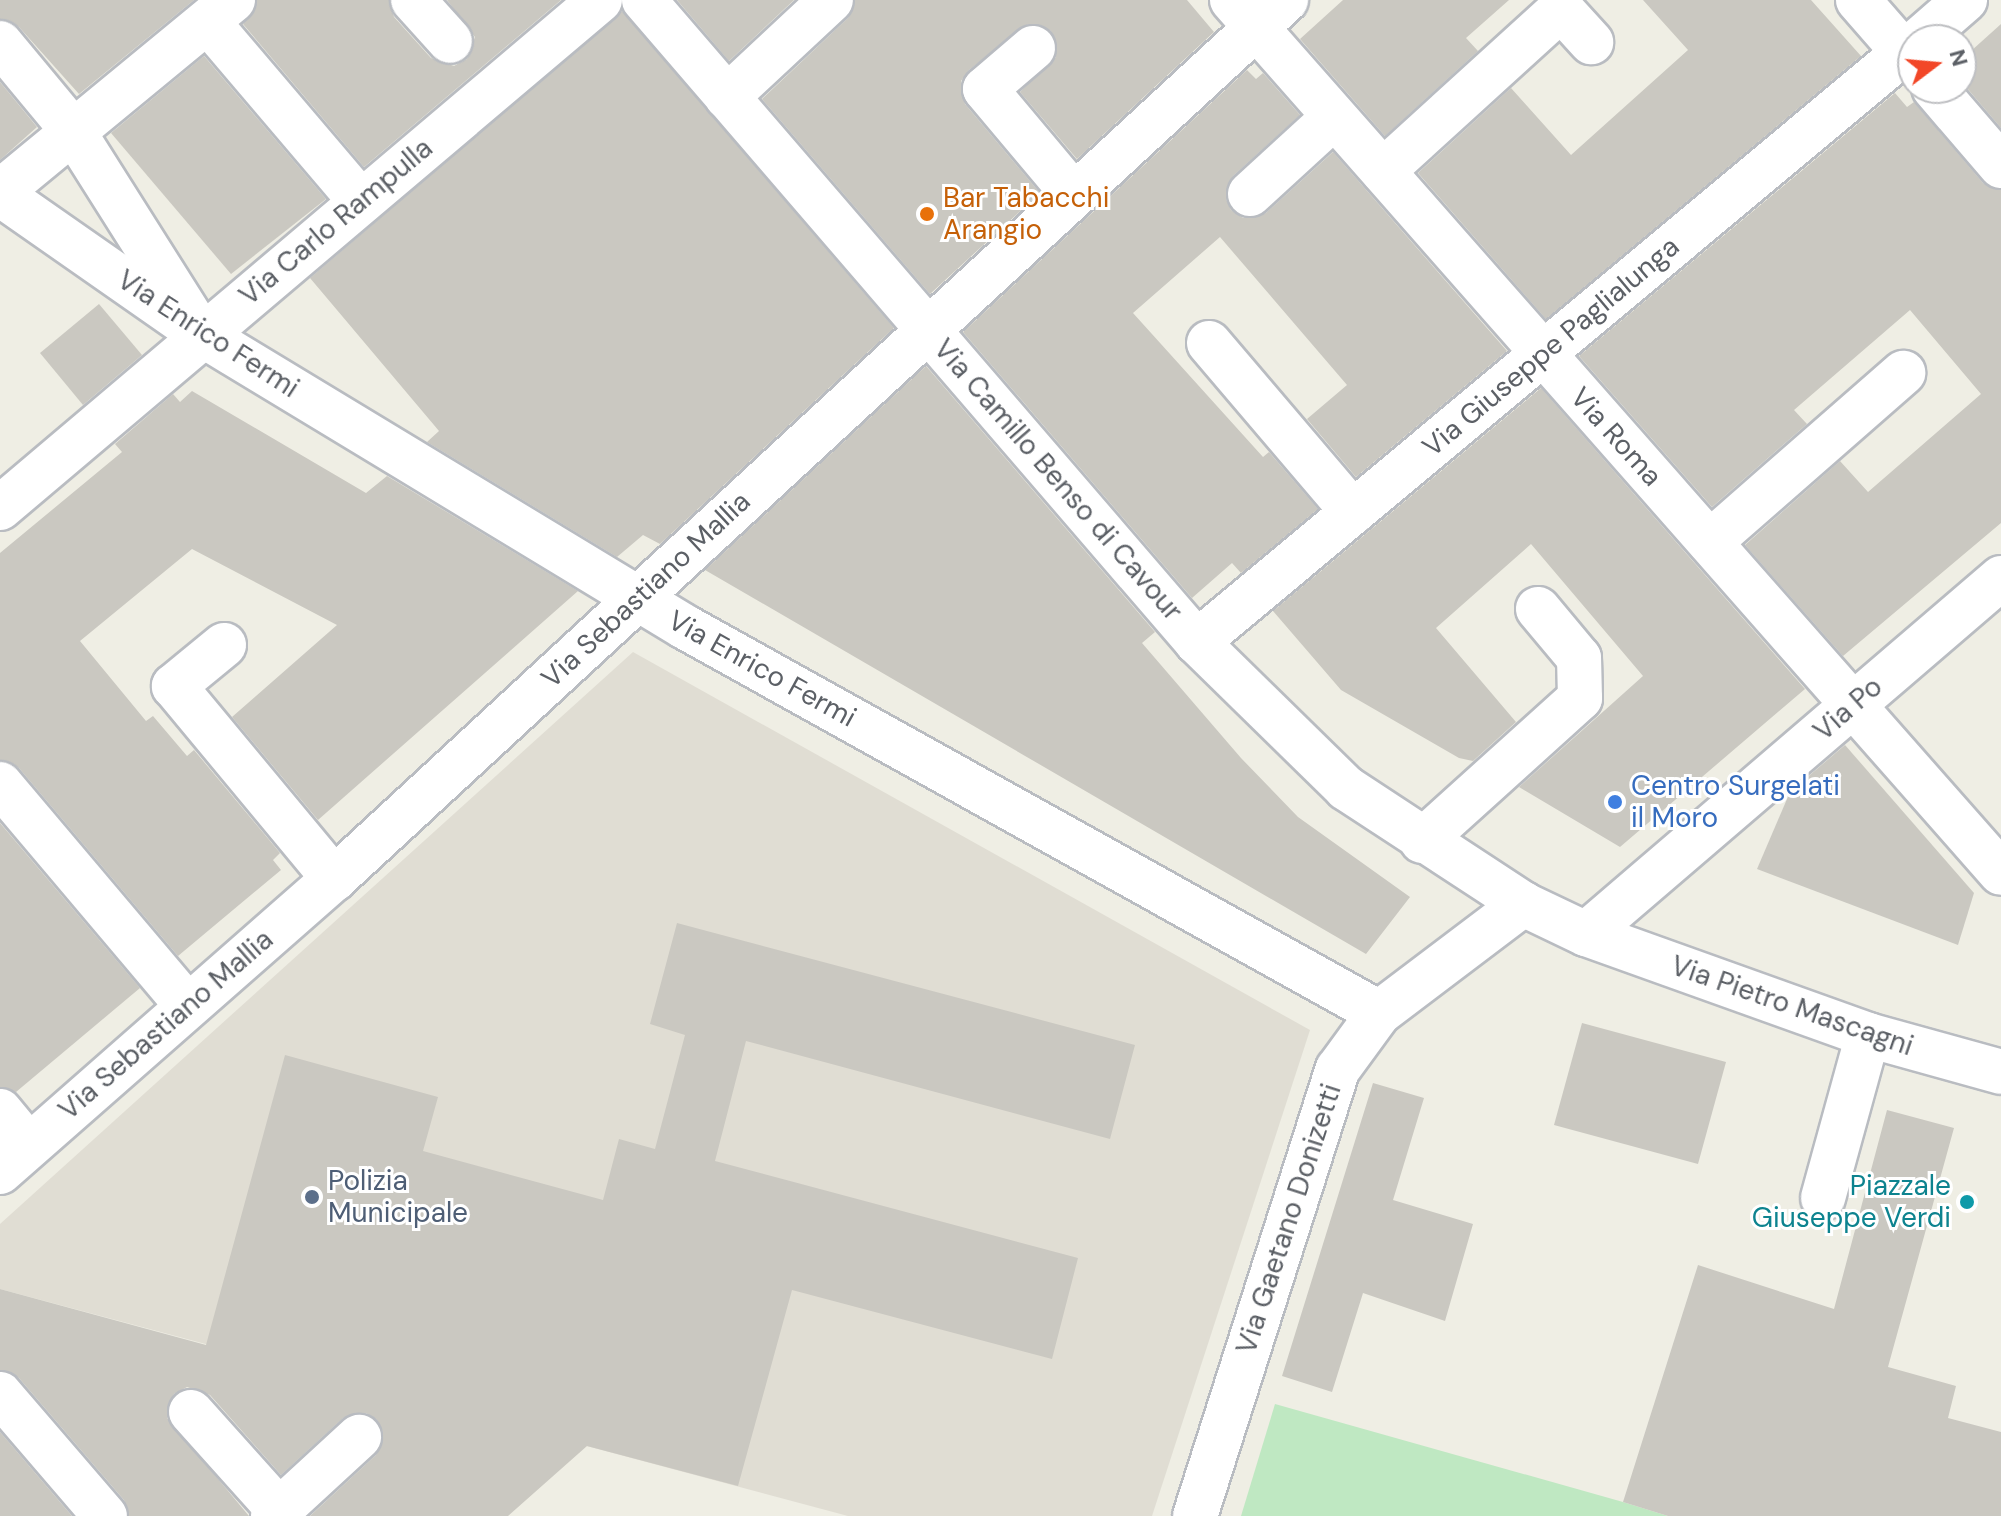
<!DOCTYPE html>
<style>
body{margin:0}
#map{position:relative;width:2001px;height:1516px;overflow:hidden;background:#efeee4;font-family:"DM Sans",sans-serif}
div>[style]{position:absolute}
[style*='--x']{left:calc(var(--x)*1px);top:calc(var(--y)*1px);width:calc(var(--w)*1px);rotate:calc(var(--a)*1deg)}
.education>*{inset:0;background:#e0ddd3}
.green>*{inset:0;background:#bfe8c2}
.building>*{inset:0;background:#cac8c1}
.roads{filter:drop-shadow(2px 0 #b9bcc1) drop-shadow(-2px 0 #b9bcc1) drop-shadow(0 2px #b9bcc1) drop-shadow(0 -2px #b9bcc1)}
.minor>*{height:44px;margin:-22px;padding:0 22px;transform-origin:22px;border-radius:22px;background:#fff}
.dots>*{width:22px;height:22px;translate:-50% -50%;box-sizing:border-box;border:4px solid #fff;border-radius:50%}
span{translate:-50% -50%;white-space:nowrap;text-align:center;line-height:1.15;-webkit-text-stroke:6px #fff;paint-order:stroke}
.food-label{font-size:28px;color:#c56008}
.left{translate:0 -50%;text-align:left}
.street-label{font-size:28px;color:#5c6066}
.shop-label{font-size:28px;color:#366cbe}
.service-label{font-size:28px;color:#4e5e75}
.culture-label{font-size:28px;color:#0d838f}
.right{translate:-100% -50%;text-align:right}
.north{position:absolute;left:1897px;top:24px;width:80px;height:80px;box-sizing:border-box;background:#fff;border:2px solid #bebfc2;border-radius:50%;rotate:74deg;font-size:22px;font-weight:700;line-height:32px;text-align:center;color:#5c6066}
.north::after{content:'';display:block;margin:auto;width:28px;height:36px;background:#f24728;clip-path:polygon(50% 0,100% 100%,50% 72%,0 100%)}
</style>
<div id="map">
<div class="education">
<div style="clip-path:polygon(633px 652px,1310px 1030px,1152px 1516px,848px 1516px,0 1289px,0 1224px)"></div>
</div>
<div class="green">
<div style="clip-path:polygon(1275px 1404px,1623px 1502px,1668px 1516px,1241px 1516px)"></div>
</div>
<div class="building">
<div style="clip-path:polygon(0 0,194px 0,79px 94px,19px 27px,0 19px)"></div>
<div style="clip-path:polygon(257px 0,389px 0,394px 17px,431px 58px,454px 66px,467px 59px,475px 37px,447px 0,561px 0,364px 167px,243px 24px)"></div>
<div style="clip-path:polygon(677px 0,794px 0,729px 61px)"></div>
<div style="clip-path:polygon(855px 0,1187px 0,1214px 32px,1077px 159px,1020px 92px,1056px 57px,1051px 31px,1028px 24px,969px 70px,961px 81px,965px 104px,1040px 193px,930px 294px,762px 99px,848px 18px)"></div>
<div style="clip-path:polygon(1343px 0,1509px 0,1466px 38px,1478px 51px,1385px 136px,1300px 39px)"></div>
<div style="clip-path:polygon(1643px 0,1811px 0,1861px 56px,1546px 319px,1418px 173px,1511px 88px,1571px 155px,1688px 50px)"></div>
<div style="clip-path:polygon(622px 11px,894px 328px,660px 544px,643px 535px,617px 557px,427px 442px,439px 431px,310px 278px)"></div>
<div style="clip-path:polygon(2001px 24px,2001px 128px,1961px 81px,1961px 60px)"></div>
<div style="clip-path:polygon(204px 56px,326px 199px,231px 274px,111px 133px)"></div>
<div style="clip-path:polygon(1247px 70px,1256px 79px,1263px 73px,1300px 115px,1233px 176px,1226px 199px,1231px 210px,1243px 218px,1266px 213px,1333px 152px,1507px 351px,1356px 477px,1307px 419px,1347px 385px,1220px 237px,1133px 313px,1263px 457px,1269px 452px,1318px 509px,1241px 573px,1232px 563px,1192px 598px,963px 332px)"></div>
<div style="clip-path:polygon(0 82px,37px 127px,0 160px)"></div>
<div style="clip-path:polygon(1895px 93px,1907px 107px,1914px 102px,1983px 183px,2001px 190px,2001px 523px,1843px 656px,1745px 545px,1840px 461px,1868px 492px,1981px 394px,1910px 310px,1794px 410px,1807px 424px,1712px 507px,1579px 356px)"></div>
<div style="clip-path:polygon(99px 304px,142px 355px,83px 405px,40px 353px)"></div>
<div style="clip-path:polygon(926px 366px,1155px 632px,1142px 643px,1241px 758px,1298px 817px,1410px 897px,1366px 954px,705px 570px)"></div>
<div style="clip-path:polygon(1541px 388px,1805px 689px,1620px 847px,1519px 787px,1643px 676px,1531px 544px,1436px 628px,1516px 722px,1473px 761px,1459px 758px,1341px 690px,1273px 611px)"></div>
<div style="clip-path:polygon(192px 391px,366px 493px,387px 476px,578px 591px,318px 820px,232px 717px,337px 625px,192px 549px,80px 641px,146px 721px,153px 716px,187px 756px,194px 750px,280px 853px,273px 860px,281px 870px,178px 956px,19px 768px,0 760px,0 553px,122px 452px,115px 444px,173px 394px,180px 402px)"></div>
<div style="clip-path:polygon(1845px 745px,1974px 893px,1958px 945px,1757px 869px,1790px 792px)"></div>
<div style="clip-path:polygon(0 823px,140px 988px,16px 1092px,0 1087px)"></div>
<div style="clip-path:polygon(677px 923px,1135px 1045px,1110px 1139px,746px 1041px,715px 1161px,1078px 1258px,1052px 1359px,792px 1290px,738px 1486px,587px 1446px,508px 1516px,310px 1516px,376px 1455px,383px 1432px,377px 1420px,366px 1413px,343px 1418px,281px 1475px,210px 1395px,187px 1387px,174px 1394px,167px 1418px,249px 1516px,129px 1516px,124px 1500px,19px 1378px,0 1370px,0 1289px,206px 1345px,285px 1055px,438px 1097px,423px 1151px,603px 1200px,619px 1139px,655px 1149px,685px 1035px,650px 1024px)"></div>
<div style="clip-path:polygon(1582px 1023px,1726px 1062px,1698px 1164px,1554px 1125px)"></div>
<div style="clip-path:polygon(1373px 1083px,1424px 1098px,1393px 1200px,1473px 1224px,1445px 1321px,1363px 1293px,1332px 1392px,1282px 1376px)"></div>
<div style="clip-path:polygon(1887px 1110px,1954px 1128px,1888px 1367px,1956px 1386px,1948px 1418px,2001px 1432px,2001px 1516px,1668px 1516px,1623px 1502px,1698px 1265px,1834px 1309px)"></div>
<div style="clip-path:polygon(0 1432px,72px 1516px,0 1516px)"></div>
</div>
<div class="roads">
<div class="minor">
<div style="--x:413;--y:0;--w:55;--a:47.9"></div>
<div style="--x:644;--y:0;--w:847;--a:49.26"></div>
<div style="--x:1197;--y:642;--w:209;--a:44.4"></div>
<div style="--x:1346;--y:788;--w:212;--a:33.2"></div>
<div style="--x:1523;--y:904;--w:70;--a:25.5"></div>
<div style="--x:1586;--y:934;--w:300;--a:19.7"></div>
<div style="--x:1868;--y:1035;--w:138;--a:15.5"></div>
<div style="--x:1232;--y:0;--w:1163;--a:48.62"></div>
<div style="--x:1858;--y:0;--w:84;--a:48.9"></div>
<div style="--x:208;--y:22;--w:236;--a:49.6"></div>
<div style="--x:1919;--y:40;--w:61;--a:-41"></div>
<div style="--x:0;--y:43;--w:114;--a:50.3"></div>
<div style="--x:73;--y:131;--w:222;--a:57.7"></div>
<div style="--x:1033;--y:48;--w:63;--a:139.5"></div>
<div style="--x:985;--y:89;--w:137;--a:50"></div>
<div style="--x:1934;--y:88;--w:103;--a:49.3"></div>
<div style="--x:727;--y:97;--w:142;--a:-43"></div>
<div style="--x:1383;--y:171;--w:241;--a:-42.3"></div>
<div style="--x:1561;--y:9;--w:45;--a:47.7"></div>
<div style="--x:0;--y:192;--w:302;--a:-39.5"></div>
<div style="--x:0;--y:194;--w:245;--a:34.9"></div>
<div style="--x:201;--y:334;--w:566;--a:31.19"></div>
<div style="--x:685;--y:627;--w:794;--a:29.08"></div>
<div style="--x:1250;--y:194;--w:114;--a:-42.5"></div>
<div style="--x:1209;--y:343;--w:222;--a:49.6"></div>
<div style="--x:0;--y:508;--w:786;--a:-40.25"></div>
<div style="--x:1710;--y:542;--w:257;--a:-41.2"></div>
<div style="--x:1197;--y:642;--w:932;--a:-39.82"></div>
<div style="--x:224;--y:645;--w:65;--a:140.6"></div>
<div style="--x:174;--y:686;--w:251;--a:50.3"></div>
<div style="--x:0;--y:784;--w:289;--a:49.8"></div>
<div style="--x:1422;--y:841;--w:213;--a:-42.1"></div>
<div style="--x:1580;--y:698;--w:40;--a:-91.4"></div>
<div style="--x:1579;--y:658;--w:64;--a:-129.9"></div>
<div style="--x:1586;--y:934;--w:547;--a:-40.62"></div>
<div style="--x:0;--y:1111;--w:45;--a:50.4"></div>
<div style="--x:0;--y:1172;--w:444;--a:-41.3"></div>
<div style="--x:334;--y:879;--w:1296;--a:-42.72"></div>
<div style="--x:1823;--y:1198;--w:169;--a:-74.6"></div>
<div style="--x:0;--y:1394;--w:161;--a:49.3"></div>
<div style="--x:191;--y:1412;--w:132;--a:48.1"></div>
<div style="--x:273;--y:1516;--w:117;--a:-42.6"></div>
<div style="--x:1195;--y:1516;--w:469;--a:-72.3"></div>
<div style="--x:1338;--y:1069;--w:69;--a:-53.8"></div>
<div style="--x:1379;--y:1013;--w:181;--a:-37.1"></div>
</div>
</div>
<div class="dots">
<div style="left:927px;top:214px;background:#e8710a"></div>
<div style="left:1615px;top:802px;background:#3f7fe0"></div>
<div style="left:312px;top:1197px;background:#5c6f8a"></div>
<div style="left:1967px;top:1202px;background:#0f9aa8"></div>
</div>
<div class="food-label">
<span class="left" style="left:943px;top:214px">Bar Tabacchi<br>Arangio</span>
</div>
<div class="street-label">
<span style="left:336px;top:222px;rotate:-40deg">Via Carlo Rampulla</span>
<span style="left:208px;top:334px;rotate:33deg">Via Enrico Fermi</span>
<span style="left:1551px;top:347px;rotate:-40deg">Via Giuseppe Paglialunga</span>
<span style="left:1616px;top:437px;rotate:48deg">Via Roma</span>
<span style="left:1058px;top:480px;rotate:49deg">Via Camillo Benso di Cavour</span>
<span style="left:646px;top:590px;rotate:-43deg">Via Sebastiano Mallia</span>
<span style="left:762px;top:669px;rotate:29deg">Via Enrico Fermi</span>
<span style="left:1848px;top:709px;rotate:-41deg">Via Po</span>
<span style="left:1792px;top:1006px;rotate:19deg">Via Pietro Mascagni</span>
<span style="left:166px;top:1025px;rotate:-41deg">Via Sebastiano Mallia</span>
<span style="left:1289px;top:1219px;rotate:-72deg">Via Gaetano Donizetti</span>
</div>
<div class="shop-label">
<span class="left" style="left:1631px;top:802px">Centro Surgelati<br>il Moro</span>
</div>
<div class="service-label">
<span class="left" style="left:328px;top:1197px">Polizia<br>Municipale</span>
</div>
<div class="culture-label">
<span class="right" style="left:1951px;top:1202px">Piazzale<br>Giuseppe Verdi</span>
</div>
<div class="north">N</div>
</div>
